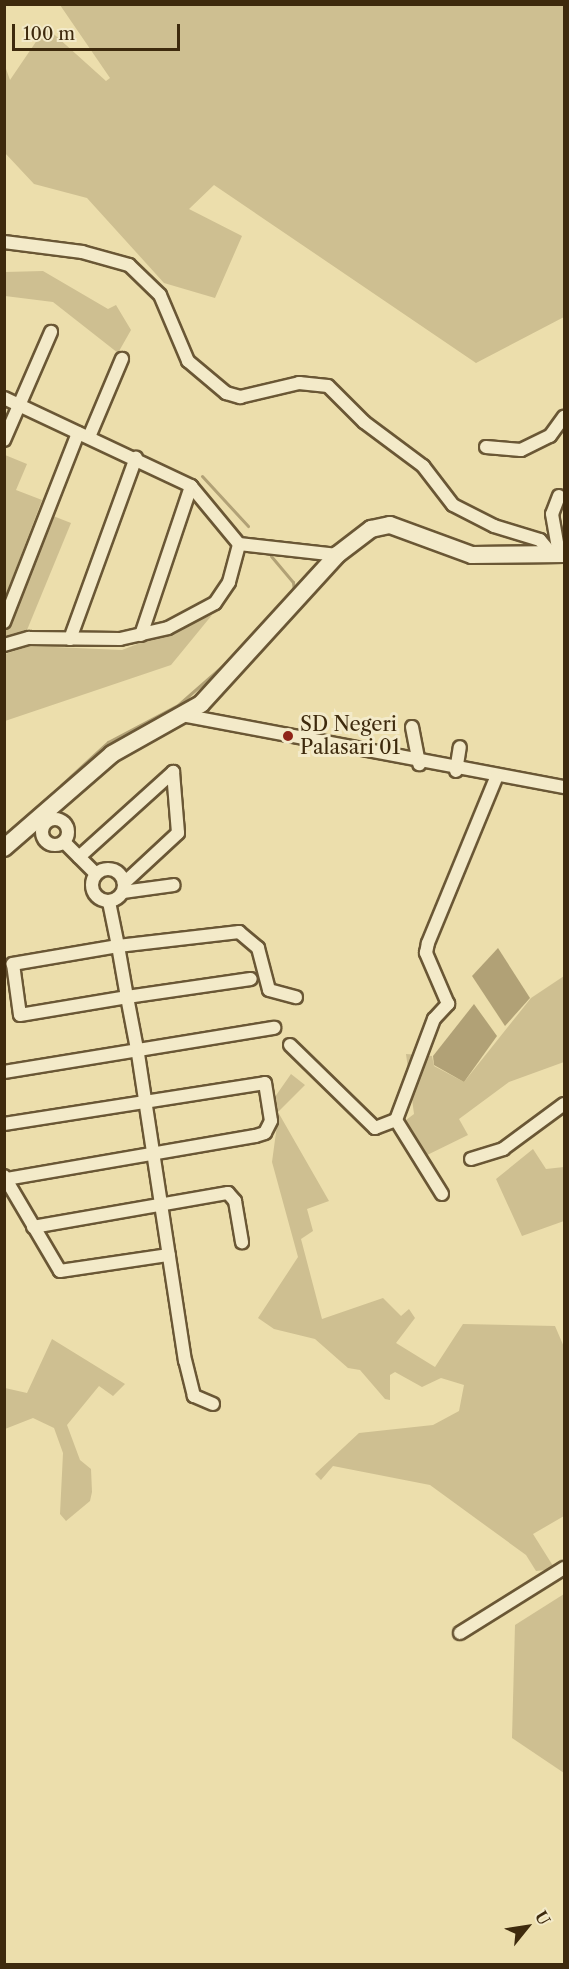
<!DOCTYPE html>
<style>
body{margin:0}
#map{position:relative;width:569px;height:1969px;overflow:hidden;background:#ecdeac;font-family:"Libre Caslon Text",serif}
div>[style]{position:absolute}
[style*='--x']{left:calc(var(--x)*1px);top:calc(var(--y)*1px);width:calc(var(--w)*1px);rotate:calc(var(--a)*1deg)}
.green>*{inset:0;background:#cebf91}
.water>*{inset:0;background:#b1a176}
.stream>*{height:3px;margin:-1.5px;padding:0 1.5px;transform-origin:1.5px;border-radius:1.5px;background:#b1a176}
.roads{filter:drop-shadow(2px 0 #6a5735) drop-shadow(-2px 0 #6a5735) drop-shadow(0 2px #6a5735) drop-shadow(0 -2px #6a5735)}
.minor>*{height:12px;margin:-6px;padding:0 6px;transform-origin:6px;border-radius:6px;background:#f3eac9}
.minor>.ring{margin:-6px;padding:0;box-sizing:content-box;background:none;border:12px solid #f3eac9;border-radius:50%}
.secondary>*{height:16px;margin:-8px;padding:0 8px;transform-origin:8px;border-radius:8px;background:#f3eac9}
.dots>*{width:16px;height:16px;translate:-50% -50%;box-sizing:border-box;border:3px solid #f3eac9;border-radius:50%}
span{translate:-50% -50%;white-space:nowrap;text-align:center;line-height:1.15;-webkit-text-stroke:6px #f3eac9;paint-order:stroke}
.poi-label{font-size:20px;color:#3e2a0d}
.left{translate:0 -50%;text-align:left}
.frame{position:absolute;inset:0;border:6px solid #3e2a0d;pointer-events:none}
.north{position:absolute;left:497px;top:1897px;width:60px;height:60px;-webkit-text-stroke:4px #f3eac9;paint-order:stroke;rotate:60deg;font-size:16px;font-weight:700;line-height:24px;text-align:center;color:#3e2a0d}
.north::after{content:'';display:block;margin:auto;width:21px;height:27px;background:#3e2a0d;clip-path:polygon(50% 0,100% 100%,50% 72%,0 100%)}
.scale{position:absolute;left:12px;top:24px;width:168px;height:27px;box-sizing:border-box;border:3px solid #3e2a0d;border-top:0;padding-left:8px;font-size:18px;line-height:21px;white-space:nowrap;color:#3e2a0d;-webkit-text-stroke:4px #f3eac9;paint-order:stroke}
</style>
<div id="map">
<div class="green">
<div style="clip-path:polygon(60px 5px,564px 5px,564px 317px,476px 363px,214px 185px,189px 209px,242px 236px,215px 298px,164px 283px,87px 198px,34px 184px,5px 153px,5px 66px,10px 80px,46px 27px,106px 81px,110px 78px)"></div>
<div style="clip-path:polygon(43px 271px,108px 309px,116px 305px,131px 330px,118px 353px,53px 302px,5px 296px,5px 272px)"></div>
<div style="clip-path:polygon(5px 455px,27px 464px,16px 490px,42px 500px,5px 597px)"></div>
<div style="clip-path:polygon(48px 514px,71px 523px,27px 630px,5px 636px,4px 623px)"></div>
<div style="clip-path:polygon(212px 615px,171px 665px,5px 721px,5px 654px,30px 646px,122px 650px)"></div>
<div style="clip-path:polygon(564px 976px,564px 1062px,509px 1082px,459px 1119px,468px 1135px,419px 1159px,394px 1129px,414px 1114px,406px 1054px,432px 1056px,434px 1066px,464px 1082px,531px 998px)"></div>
<div style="clip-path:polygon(291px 1074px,305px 1085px,278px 1112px,329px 1201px,307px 1209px,313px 1231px,301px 1239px,322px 1319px,383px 1298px,401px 1316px,409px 1309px,415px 1318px,396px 1343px,435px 1367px,463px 1324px,555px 1326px,564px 1347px,564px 1516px,533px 1534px,555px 1569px,536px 1571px,526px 1555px,430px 1485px,333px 1466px,321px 1480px,315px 1474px,359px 1433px,433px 1425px,459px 1411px,464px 1385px,441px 1378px,422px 1387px,395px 1372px,390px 1375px,390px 1400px,385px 1399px,360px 1370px,348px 1368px,315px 1339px,274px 1329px,258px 1318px,298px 1257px,272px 1162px,277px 1125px,270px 1104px)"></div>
<div style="clip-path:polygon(533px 1149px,546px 1169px,564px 1167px,564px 1221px,522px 1236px,496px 1179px)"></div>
<div style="clip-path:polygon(52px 1339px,125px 1384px,113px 1396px,99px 1386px,67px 1425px,80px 1460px,91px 1469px,92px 1492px,90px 1501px,66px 1521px,60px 1514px,63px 1453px,54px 1428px,33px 1418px,5px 1429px,5px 1388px,27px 1393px)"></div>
<div style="clip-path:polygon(564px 1594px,564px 1773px,512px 1738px,515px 1625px)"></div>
</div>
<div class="water">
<div style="clip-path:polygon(498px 948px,530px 998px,505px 1026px,472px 976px)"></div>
<div style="clip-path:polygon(474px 1004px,497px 1036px,464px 1082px,434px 1065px,433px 1056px)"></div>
</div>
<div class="stream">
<div style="--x:202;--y:476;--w:68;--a:47.4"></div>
<div style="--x:271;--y:556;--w:34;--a:50"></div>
<div style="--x:293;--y:582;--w:9;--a:84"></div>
<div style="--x:61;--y:785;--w:64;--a:-42.5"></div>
<div style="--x:108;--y:742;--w:79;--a:-27.9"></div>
<div style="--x:178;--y:705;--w:79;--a:-41.4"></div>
</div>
<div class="roads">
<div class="minor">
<div style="--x:4;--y:242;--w:79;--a:7.3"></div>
<div style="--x:82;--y:252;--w:49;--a:15.5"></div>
<div style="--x:129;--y:265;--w:43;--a:44.1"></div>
<div style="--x:160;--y:295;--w:72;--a:67"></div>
<div style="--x:188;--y:361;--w:50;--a:40.1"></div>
<div style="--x:226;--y:393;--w:15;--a:16"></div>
<div style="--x:240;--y:397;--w:61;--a:-13.3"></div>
<div style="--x:299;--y:383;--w:29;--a:6"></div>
<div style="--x:328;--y:386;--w:51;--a:45"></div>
<div style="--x:364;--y:422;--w:74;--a:36.7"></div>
<div style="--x:423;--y:466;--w:49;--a:52.4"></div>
<div style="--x:453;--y:505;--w:46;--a:27.1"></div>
<div style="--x:494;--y:526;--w:48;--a:16.9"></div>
<div style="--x:540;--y:540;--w:17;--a:50"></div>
<div style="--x:4;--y:398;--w:207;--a:25.2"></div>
<div style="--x:191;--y:486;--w:75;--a:50.4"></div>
<div style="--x:239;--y:544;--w:99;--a:6.4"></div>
<div style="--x:89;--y:437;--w:85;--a:-67.1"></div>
<div style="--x:4;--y:440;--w:118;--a:-66.5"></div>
<div style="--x:486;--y:447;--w:35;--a:5"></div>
<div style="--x:521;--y:450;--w:32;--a:-26"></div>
<div style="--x:550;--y:436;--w:24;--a:-54"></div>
<div style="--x:559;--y:496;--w:19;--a:111"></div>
<div style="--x:552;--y:514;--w:40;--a:80"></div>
<div style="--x:4;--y:622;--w:203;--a:-68.6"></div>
<div style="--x:141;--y:635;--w:157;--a:-71.4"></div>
<div style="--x:70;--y:639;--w:193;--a:-70"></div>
<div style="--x:4;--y:645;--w:26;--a:-16"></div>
<div style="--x:29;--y:638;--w:91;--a:0.6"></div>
<div style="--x:120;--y:639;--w:49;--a:-12.9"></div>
<div style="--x:168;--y:628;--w:53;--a:-28"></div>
<div style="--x:215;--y:603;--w:25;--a:-56"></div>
<div style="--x:229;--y:582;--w:39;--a:-75"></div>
<div style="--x:182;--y:715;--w:389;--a:10.7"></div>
<div style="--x:412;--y:727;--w:38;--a:79"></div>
<div style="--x:456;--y:771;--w:24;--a:-81"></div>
<div class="ring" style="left:42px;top:819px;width:14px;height:14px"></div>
<div style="--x:64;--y:842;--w:45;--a:45"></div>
<div style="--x:79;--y:857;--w:127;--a:-42.1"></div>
<div style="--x:173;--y:772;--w:61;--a:85.3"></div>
<div style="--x:178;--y:833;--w:74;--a:137.2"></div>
<div class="ring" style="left:92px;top:869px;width:20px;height:20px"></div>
<div style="--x:123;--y:892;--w:51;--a:-7.8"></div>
<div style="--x:109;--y:902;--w:45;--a:78.4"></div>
<div style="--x:118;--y:946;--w:122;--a:-6.6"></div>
<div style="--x:239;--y:932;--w:25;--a:40"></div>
<div style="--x:258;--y:948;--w:43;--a:75.3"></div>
<div style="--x:269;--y:990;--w:28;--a:15"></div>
<div style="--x:290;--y:1045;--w:119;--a:44.3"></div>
<div style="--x:375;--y:1128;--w:22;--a:-21"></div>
<div style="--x:4;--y:1072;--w:274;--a:-9.3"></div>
<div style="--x:4;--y:1124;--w:264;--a:-8.9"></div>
<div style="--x:265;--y:1083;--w:38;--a:81"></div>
<div style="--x:271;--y:1121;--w:13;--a:117"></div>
<div style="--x:265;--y:1133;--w:10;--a:163"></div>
<div style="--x:255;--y:1136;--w:253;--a:170.2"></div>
<div style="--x:471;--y:1159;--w:34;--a:-17"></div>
<div style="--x:503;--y:1149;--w:76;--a:-36.4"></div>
<div style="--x:4;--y:1176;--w:110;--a:59.5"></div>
<div style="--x:60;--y:1271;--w:110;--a:-8.4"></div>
<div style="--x:442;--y:1194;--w:87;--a:-121.9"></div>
<div style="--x:396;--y:1120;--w:108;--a:-69.4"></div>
<div style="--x:434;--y:1019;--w:21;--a:-47"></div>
<div style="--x:448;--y:1004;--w:56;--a:-113.3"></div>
<div style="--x:426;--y:953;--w:10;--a:-79"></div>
<div style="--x:428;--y:943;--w:181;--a:-67.6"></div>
<div style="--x:33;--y:1227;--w:198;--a:-9.9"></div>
<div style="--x:228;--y:1193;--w:11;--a:49"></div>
<div style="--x:235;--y:1201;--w:42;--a:80.3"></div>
<div style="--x:213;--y:1404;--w:21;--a:-157"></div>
<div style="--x:194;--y:1396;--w:36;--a:-104"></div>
<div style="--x:185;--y:1361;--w:316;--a:-98.7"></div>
<div style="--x:137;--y:1049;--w:53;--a:-100.9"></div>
<div style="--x:127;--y:997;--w:52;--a:-100"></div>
<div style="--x:118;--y:946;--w:107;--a:170.3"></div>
<div style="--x:13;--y:964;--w:51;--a:82.2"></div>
<div style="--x:20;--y:1015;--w:109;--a:-9.5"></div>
<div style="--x:127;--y:997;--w:125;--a:-8.3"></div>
<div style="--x:460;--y:1633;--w:123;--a:-32"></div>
</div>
<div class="secondary">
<div style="--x:4;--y:848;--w:143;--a:-41"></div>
<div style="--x:112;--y:754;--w:102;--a:-29.3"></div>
<div style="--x:201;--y:704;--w:202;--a:-47.6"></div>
<div style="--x:337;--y:555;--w:43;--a:-37.4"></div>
<div style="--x:371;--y:529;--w:19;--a:-12"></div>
<div style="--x:390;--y:525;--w:87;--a:20.1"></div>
<div style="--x:472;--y:555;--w:92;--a:-0.6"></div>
</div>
</div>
<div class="dots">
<div style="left:288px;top:736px;background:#8f2418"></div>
</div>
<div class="poi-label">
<span class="left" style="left:300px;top:736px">SD Negeri<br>Palasari 01</span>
</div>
<div class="frame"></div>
<div class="north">U</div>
<div class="scale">100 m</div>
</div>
